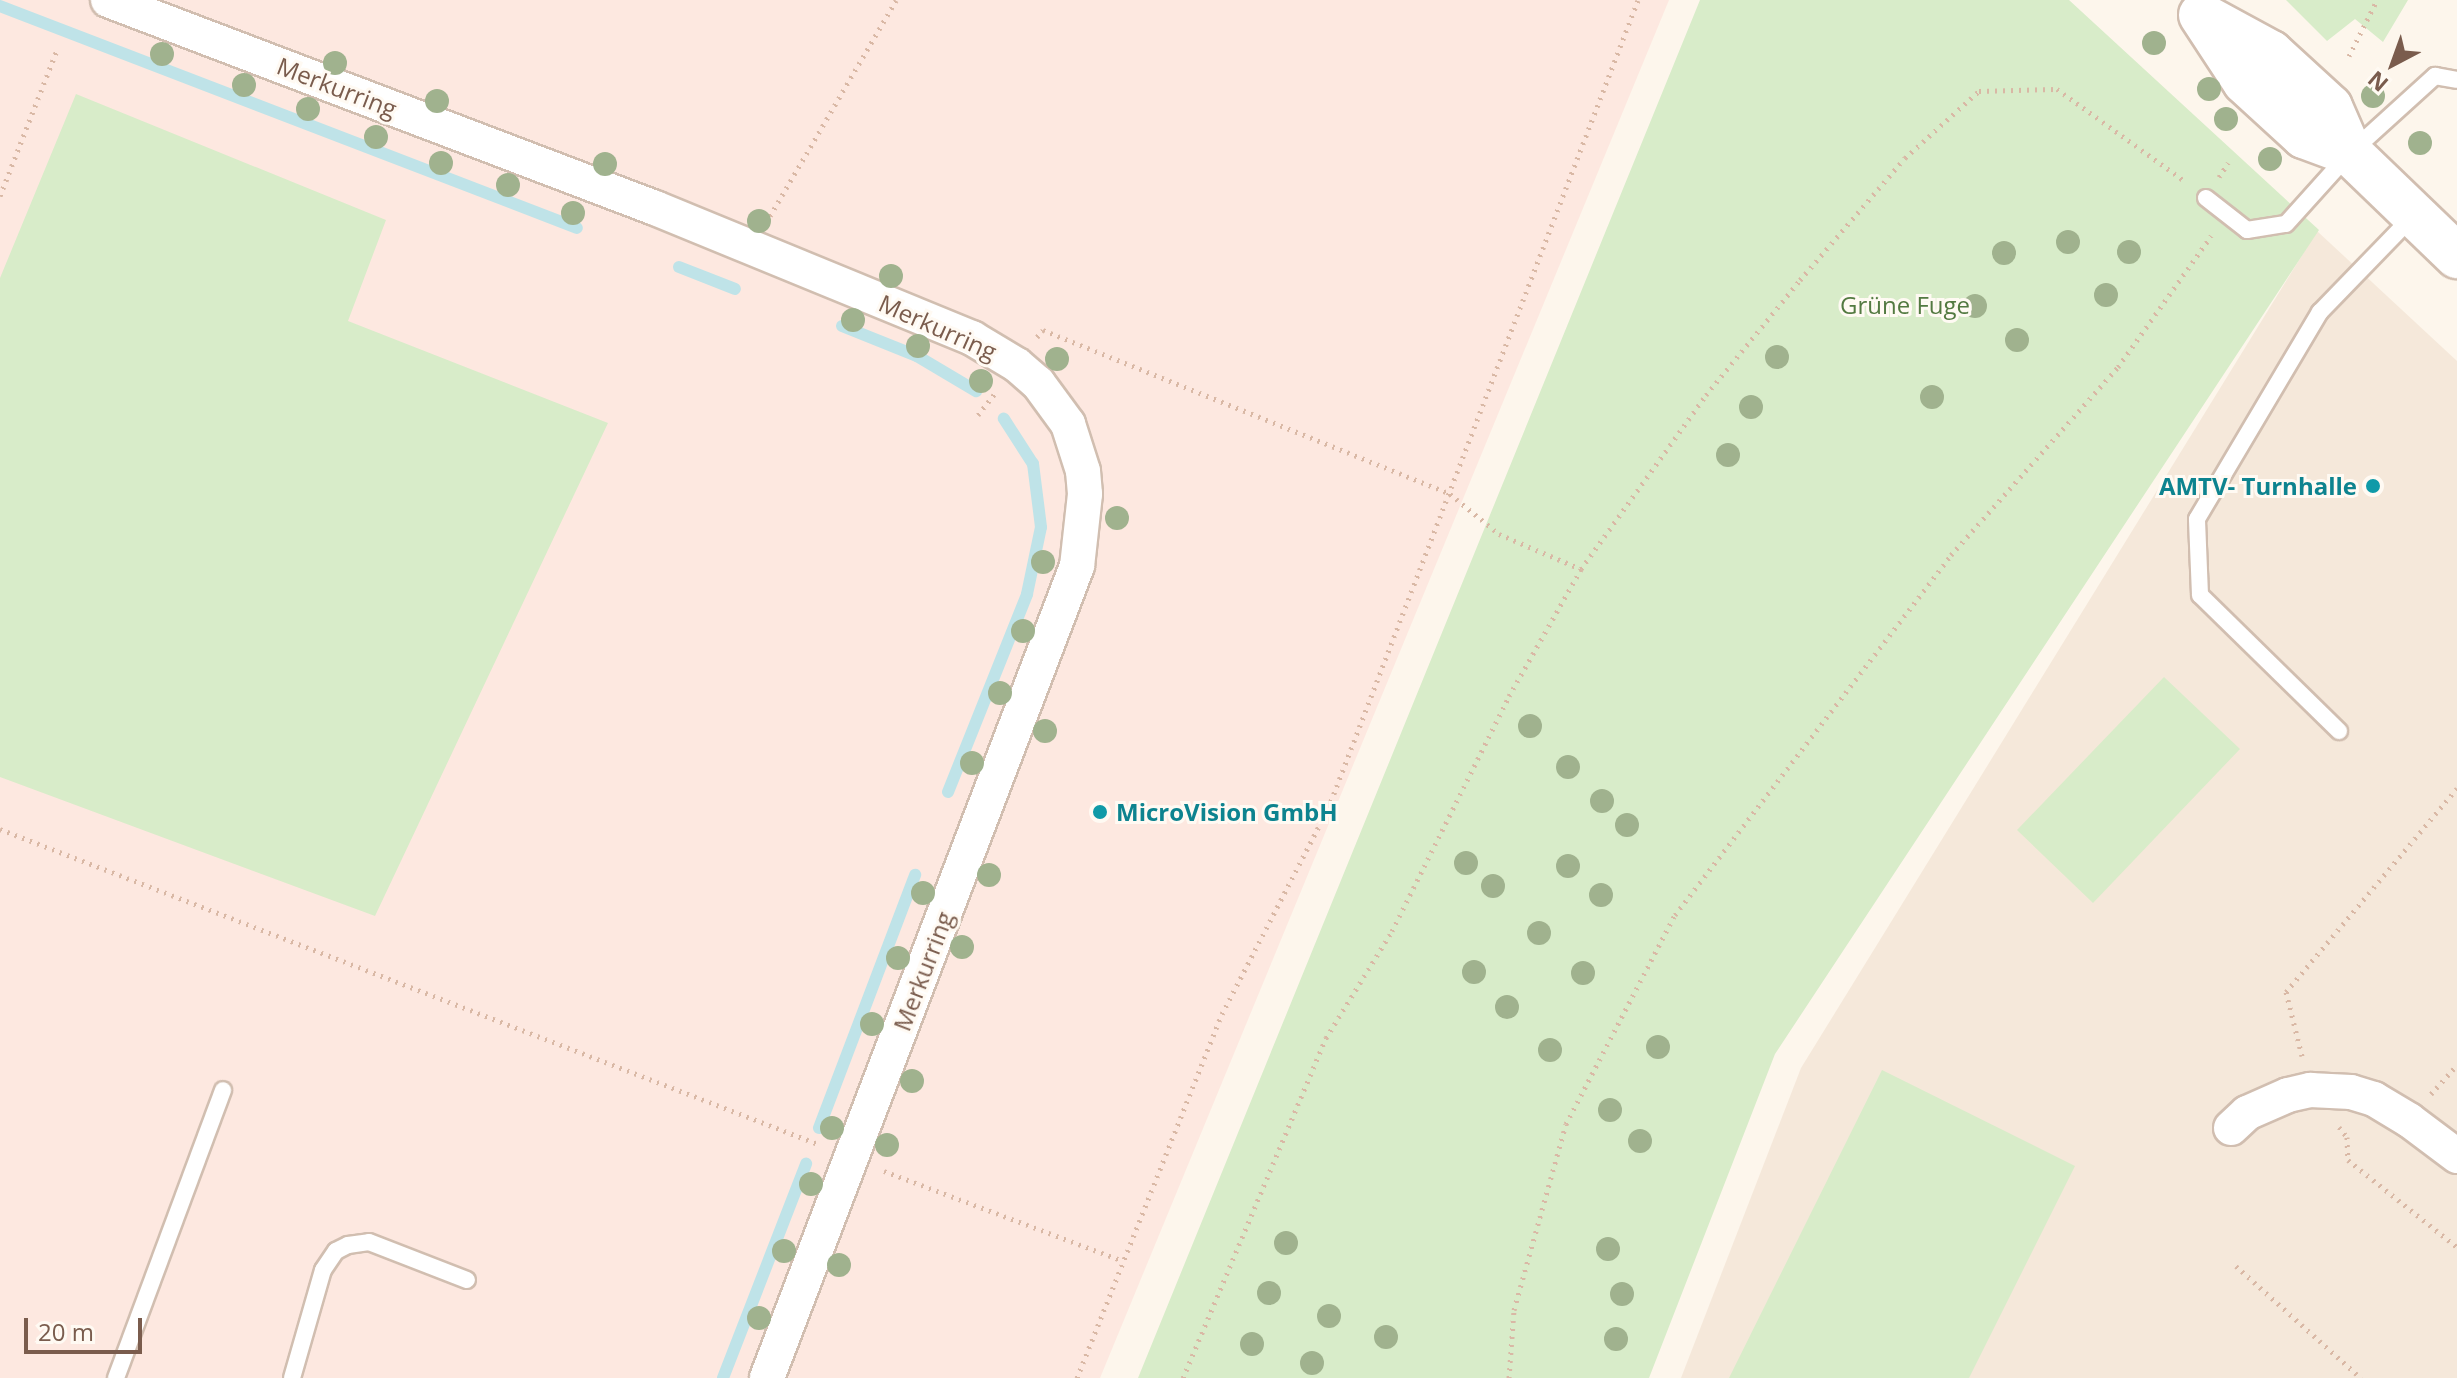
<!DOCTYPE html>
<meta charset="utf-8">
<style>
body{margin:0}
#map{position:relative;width:2457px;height:1378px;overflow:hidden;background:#fdf6ec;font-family:"Open Sans",sans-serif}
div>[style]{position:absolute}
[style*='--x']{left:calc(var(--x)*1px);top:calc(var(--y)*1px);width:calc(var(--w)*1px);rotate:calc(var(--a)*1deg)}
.residential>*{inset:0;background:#f5e8da}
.commercial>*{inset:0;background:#fde8e0}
.green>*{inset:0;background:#d8ecc9}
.stream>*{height:12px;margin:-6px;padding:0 6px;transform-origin:6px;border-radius:6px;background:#bfe3e8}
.path>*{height:5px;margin-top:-2.5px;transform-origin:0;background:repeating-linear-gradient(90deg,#d9b8a5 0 2px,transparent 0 8px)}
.roads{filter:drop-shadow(2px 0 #d1beb0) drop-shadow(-2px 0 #d1beb0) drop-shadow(0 2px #d1beb0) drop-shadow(0 -2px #d1beb0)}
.lane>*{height:16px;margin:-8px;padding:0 8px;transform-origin:8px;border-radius:8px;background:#fff}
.street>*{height:34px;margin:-17px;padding:0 17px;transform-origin:17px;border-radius:17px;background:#fff}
.secondary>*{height:44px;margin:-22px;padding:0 22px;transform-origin:22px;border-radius:22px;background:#fff}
.trees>*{width:24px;height:24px;margin:-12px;border-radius:50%;background:#a0b28e}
.dots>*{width:22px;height:22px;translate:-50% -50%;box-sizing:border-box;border:4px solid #fffaf3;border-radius:50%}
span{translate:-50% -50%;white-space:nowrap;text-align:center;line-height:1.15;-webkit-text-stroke:6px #fffaf3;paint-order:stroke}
.street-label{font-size:24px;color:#7a5c4d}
.park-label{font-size:24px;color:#537a41}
.culture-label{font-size:24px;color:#0d838f;font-weight:700}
.right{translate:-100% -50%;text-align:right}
.left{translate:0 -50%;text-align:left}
.north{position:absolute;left:2353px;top:24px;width:80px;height:80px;-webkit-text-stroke:6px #fffaf3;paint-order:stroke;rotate:221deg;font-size:22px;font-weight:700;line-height:32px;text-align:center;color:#7a5c4d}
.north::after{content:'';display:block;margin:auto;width:28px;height:36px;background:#7a5c4d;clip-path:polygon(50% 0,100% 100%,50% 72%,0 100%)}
.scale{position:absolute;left:24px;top:1318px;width:118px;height:36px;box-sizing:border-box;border:4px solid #7a5c4d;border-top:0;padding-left:10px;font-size:24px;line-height:28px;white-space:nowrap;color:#7a5c4d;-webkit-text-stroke:6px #fffaf3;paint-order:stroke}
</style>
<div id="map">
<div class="residential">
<div style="clip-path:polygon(2317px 231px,2457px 361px,2457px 1378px,1681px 1378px,1801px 1068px)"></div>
</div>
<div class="commercial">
<div style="clip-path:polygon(0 0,1669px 0,1100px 1378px,0 1378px)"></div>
</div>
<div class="green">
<div style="clip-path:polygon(1700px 0,2069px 0,2319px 230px,1775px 1054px,1649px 1378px,1138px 1378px)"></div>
<div style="clip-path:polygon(2286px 0,2408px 0,2383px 42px,2355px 19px,2327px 41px)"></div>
<div style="clip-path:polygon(76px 94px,386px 220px,348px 321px,608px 423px,375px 916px,0 777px,0 278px)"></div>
<div style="clip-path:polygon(2164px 677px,2240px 749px,2093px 903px,2017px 830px)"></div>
<div style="clip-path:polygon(1882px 1070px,2075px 1166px,1969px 1378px,1729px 1378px)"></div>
</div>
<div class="stream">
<div style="--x:0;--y:6;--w:618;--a:21.04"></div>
<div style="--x:679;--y:267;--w:60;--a:21.4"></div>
<div style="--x:842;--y:326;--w:81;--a:21.8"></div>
<div style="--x:917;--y:356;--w:69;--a:30.7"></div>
<div style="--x:948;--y:792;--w:213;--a:-68.2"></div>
<div style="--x:1027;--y:594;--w:68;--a:-78.2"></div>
<div style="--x:1041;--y:527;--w:64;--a:-97.2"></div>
<div style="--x:1033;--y:464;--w:54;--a:-122.8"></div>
<div style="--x:819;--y:1128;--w:271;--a:-69.2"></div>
<div style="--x:723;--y:1378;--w:230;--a:-68.8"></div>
</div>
<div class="path">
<div style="--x:2349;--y:56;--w:63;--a:-63.4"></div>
<div style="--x:2219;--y:177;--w:17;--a:-57"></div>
<div style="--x:0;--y:196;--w:157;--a:-68.7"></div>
<div style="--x:770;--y:216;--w:250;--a:-59.7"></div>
<div style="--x:1037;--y:337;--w:9;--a:-49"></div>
<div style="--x:1043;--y:330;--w:439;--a:21.9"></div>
<div style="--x:1450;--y:494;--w:63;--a:39.2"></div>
<div style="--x:1499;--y:534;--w:89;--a:23.1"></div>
<div style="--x:978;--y:415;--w:29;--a:-52"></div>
<div style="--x:0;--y:829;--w:877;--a:21.06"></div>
<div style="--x:2302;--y:1056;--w:66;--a:-104"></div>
<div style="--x:2286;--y:992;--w:266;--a:-50"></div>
<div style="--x:2431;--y:1094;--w:39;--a:-48"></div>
<div style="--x:2339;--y:1127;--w:13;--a:51"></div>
<div style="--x:2347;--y:1137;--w:23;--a:88"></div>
<div style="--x:2348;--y:1160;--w:139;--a:38.6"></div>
<div style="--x:884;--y:1171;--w:255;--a:20.6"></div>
<div style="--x:2236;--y:1266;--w:168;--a:41.9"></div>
<div style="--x:1077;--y:1378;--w:392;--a:-68.3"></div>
<div style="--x:1222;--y:1014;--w:231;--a:-62.7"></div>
<div style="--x:1328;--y:809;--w:866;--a:-69.03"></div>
<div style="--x:1183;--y:1378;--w:369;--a:-67.2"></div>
<div style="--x:1326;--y:1038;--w:126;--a:-58.3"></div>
<div style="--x:1392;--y:931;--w:263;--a:-63.5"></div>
<div style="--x:1509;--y:696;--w:146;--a:-60.4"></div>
<div style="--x:1581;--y:569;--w:214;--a:-54.3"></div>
<div style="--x:1706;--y:395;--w:149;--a:-50.7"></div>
<div style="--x:1800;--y:280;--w:161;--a:-49.3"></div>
<div style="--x:1905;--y:158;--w:100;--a:-42.2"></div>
<div style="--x:1979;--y:91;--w:78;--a:-1.5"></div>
<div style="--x:2057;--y:89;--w:159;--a:35.8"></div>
<div style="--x:1509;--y:1378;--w:68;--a:-85.8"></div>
<div style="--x:1514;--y:1310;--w:193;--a:-74.4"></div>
<div style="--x:1566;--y:1124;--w:236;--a:-62.5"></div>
<div style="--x:1675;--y:915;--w:454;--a:-52.5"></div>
<div style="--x:1951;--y:555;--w:251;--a:-48.4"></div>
<div style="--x:2118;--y:367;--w:161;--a:-54.6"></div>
</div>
<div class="roads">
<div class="lane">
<div style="--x:2206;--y:198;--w:52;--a:38"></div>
<div style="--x:2247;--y:230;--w:39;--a:-9"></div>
<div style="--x:2286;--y:224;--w:96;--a:-48"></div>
<div style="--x:2350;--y:153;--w:115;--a:-42.2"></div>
<div style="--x:2435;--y:76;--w:22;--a:10"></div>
<div style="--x:2339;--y:731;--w:194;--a:-135.6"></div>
<div style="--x:2200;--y:595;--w:76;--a:-92.3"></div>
<div style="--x:2197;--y:519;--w:241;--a:-59.3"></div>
<div style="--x:2320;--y:312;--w:134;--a:-45.9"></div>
<div style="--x:116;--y:1378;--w:307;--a:-69.6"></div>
<div style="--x:292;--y:1378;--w:112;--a:-74"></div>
<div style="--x:323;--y:1270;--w:23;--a:-56"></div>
<div style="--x:336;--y:1251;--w:13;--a:-27"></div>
<div style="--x:348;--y:1245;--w:21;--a:-8"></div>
<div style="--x:369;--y:1242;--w:105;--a:21.2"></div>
</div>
<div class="street">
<div style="--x:108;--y:0;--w:585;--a:20.82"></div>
<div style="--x:655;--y:208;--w:343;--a:22.3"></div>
<div style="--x:972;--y:338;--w:52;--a:31"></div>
<div style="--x:1017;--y:365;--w:28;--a:41"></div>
<div style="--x:1038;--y:383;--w:51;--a:53.8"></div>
<div style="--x:1068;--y:424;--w:49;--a:72.3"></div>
<div style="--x:1083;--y:471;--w:23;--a:85"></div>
<div style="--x:1085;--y:494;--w:72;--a:96.3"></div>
<div style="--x:1077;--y:566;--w:869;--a:110.9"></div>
<div style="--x:2231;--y:1128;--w:22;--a:-43"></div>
<div style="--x:2247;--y:1113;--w:45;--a:-23.7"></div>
<div style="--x:2288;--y:1095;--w:23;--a:-13"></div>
<div style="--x:2310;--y:1090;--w:41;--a:2.8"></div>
<div style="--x:2351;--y:1092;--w:24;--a:17"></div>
<div style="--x:2374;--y:1099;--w:41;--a:31"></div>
<div style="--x:2409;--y:1120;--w:60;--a:36.9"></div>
</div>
<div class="secondary">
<div style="--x:2201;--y:15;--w:80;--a:56.7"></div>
<div style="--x:2245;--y:82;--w:80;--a:42.5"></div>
<div style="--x:2304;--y:136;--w:49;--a:20.3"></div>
<div style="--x:2350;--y:153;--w:149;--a:43.9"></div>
<div style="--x:2205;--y:17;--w:75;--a:28.6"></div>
<div style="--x:2271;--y:53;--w:80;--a:42.5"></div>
<div style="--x:2330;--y:107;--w:50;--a:66.5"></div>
</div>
</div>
<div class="trees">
<div style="left:2154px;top:43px"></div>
<div style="left:162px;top:54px"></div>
<div style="left:335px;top:63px"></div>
<div style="left:244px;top:85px"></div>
<div style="left:2209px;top:89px"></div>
<div style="left:2373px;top:96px"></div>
<div style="left:437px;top:101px"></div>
<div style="left:308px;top:109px"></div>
<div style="left:2226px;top:119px"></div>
<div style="left:376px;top:137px"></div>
<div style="left:2420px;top:143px"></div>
<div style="left:2270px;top:159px"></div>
<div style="left:441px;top:163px"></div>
<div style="left:605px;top:164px"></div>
<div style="left:508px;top:185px"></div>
<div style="left:573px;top:213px"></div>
<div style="left:759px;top:221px"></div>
<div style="left:2068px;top:242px"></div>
<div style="left:2129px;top:252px"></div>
<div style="left:2004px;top:253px"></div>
<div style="left:891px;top:276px"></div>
<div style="left:2106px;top:295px"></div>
<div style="left:1975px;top:306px"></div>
<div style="left:853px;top:320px"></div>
<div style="left:2017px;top:340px"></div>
<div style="left:918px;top:346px"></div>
<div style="left:1777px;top:357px"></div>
<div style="left:1057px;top:359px"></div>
<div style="left:981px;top:381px"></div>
<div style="left:1932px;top:397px"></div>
<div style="left:1751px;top:407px"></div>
<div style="left:1728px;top:455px"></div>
<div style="left:1117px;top:518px"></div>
<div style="left:1043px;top:562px"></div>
<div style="left:1023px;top:631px"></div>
<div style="left:1000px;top:693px"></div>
<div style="left:1530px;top:726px"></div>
<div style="left:1045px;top:731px"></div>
<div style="left:972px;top:763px"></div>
<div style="left:1568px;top:767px"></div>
<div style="left:1602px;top:801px"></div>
<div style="left:1627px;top:825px"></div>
<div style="left:1466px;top:863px"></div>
<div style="left:1568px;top:866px"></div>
<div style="left:989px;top:875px"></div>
<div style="left:1493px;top:886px"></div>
<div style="left:923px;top:893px"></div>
<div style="left:1601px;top:895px"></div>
<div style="left:1539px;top:933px"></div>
<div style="left:962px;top:947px"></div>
<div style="left:898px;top:958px"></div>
<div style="left:1474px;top:972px"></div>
<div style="left:1583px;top:973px"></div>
<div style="left:1507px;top:1007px"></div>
<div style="left:872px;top:1024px"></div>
<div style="left:1658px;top:1047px"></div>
<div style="left:1550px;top:1050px"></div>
<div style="left:912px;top:1081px"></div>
<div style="left:1610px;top:1110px"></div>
<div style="left:832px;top:1128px"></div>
<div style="left:1640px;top:1141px"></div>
<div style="left:887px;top:1145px"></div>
<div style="left:811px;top:1184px"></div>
<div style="left:1286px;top:1243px"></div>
<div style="left:1608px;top:1249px"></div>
<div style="left:784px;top:1251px"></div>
<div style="left:839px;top:1265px"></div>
<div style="left:1269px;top:1293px"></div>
<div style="left:1622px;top:1294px"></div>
<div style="left:1329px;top:1316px"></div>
<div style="left:759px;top:1318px"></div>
<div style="left:1386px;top:1337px"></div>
<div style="left:1616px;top:1339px"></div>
<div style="left:1252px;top:1344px"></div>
<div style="left:1312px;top:1363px"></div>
</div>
<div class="dots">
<div style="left:2373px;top:486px;background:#0f9aa8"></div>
<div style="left:1100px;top:812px;background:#0f9aa8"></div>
</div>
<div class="street-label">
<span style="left:337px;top:87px;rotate:21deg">Merkurring</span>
<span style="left:938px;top:327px;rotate:24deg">Merkurring</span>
<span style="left:923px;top:971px;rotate:-69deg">Merkurring</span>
</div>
<div class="park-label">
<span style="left:1905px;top:305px">Grüne Fuge</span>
</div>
<div class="culture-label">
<span class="right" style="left:2357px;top:486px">AMTV- Turnhalle</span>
<span class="left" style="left:1116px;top:812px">MicroVision GmbH</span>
</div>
<div class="north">N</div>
<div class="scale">20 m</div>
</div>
